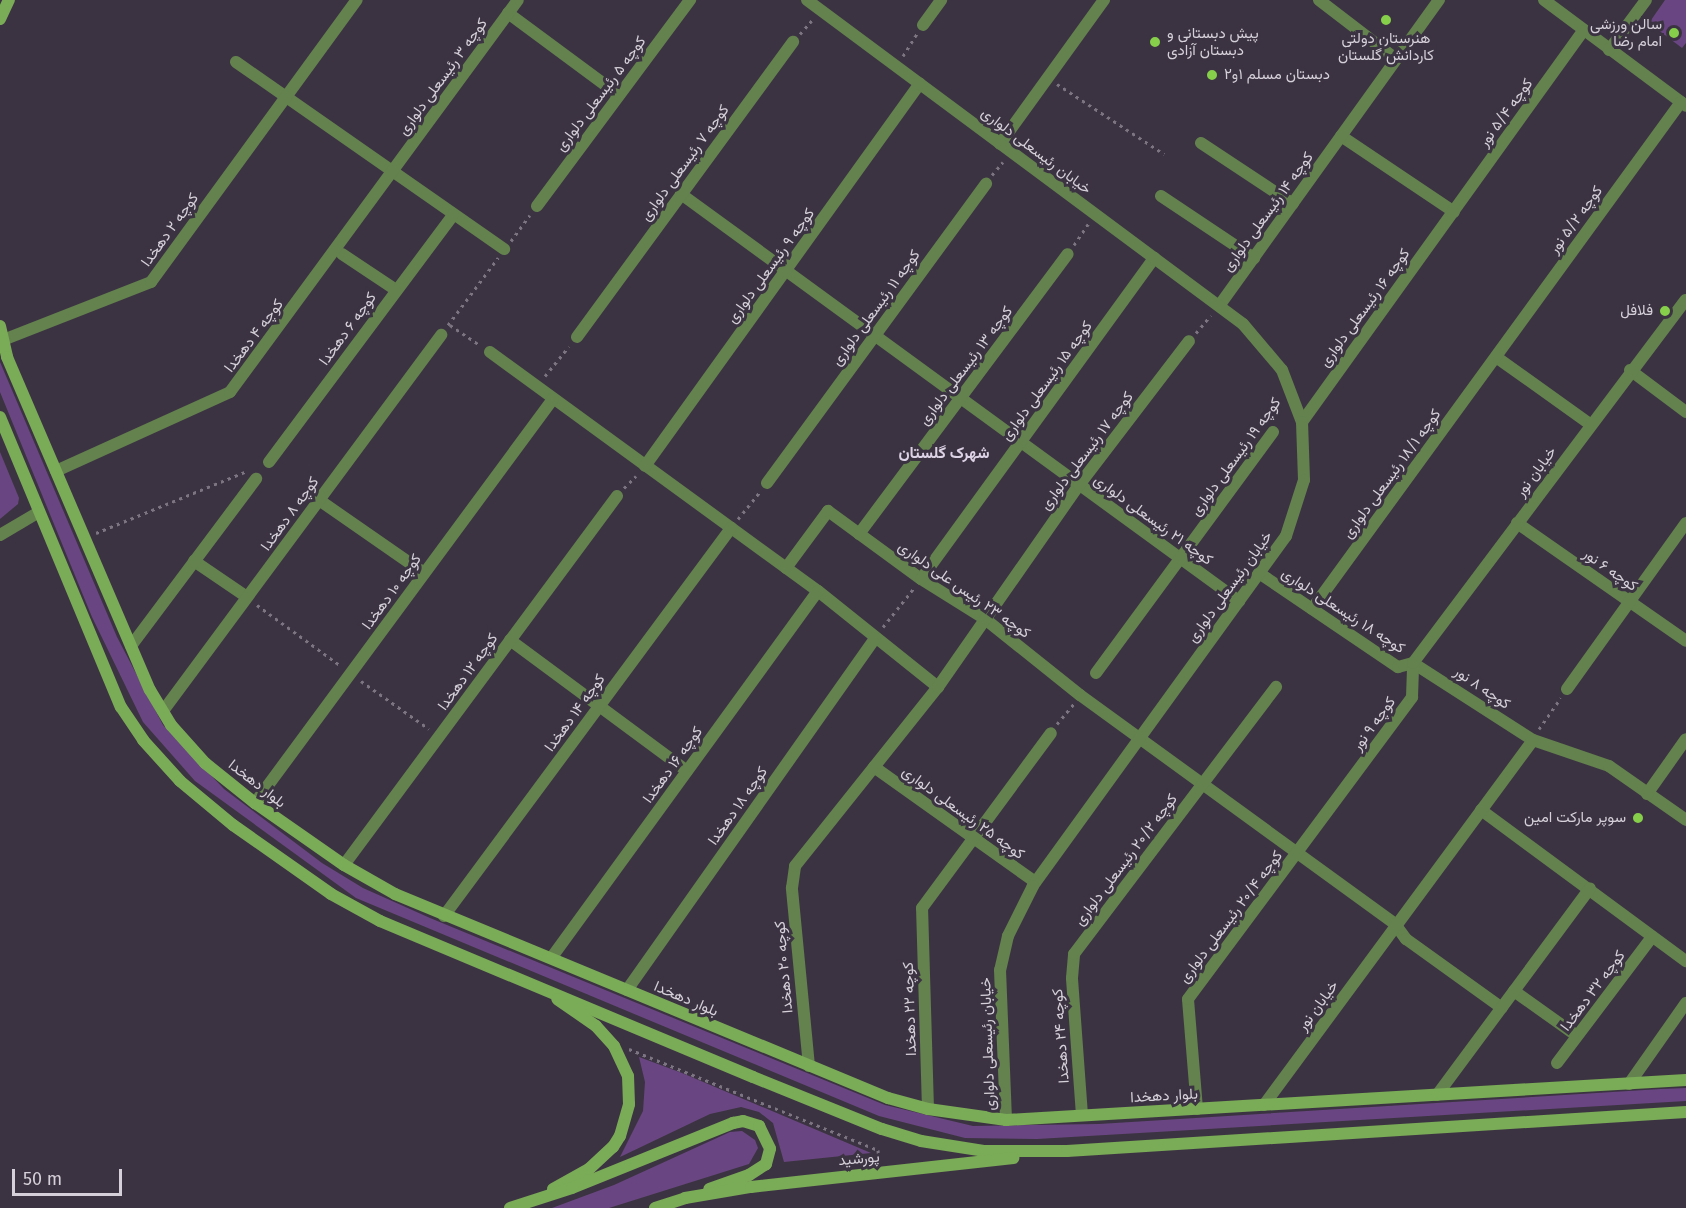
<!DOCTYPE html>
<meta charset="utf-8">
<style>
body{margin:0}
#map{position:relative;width:1686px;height:1208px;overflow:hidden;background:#3c3342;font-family:"Fira Sans",Vazirmatn,sans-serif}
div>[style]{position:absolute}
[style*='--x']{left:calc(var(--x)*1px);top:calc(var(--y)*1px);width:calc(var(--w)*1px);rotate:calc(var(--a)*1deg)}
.green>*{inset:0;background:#694681}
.path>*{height:3px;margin-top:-1.5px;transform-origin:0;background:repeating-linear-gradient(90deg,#7d7682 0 3px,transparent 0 7.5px)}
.minor>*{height:12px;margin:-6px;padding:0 6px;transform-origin:6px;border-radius:6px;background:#63824e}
.tertiary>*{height:12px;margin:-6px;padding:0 6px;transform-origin:6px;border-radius:6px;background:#63824e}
.secondary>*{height:12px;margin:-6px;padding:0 6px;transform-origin:6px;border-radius:6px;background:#7aab57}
.dots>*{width:16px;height:16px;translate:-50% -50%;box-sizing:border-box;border:3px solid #3c3342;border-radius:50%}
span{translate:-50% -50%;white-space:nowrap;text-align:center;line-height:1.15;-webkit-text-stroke:6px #3c3342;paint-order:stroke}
.poi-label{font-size:15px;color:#d5d0d9}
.right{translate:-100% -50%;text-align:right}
.left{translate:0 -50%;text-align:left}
.street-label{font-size:15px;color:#d5d0d9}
.neighbourhood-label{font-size:16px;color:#ddd3e6;font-weight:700}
.scale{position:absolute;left:12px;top:1169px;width:110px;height:27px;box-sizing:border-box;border:3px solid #d5d0d9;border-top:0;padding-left:8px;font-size:18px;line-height:21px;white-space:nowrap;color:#d5d0d9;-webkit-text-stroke:4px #3c3342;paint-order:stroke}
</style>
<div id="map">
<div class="green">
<div style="clip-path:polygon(1665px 0,1686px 0,1686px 43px,1682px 48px,1649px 23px)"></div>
<div style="clip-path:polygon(0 362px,117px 637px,163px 725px,224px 789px,322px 863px,363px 888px,430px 918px,885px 1105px,973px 1126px,1099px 1124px,1661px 1089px,1686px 1088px,1686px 1101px,1037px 1139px,965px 1138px,879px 1116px,356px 898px,195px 781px,143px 722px,92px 617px,0 392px)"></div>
<div style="clip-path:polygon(0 452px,19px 498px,18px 504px,0 519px)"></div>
<div style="clip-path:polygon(639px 1057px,682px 1073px,871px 1153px,784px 1162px,773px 1123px,759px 1112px,741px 1107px,710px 1114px,620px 1157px,643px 1111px,645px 1082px)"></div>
<div style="clip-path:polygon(742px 1131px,755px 1140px,758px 1148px,749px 1164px,609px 1208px,552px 1208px,614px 1185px,730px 1132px)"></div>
</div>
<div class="path">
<div style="--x:800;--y:34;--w:20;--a:-49"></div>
<div style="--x:903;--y:56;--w:26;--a:-58"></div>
<div style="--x:1057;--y:84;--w:128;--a:33.2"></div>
<div style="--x:992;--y:175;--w:17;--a:-50"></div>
<div style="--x:511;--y:241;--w:32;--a:-54"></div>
<div style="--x:1074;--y:245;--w:27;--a:-56"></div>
<div style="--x:448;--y:325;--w:84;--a:-53.3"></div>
<div style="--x:450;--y:325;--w:36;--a:34"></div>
<div style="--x:1196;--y:333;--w:23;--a:-50"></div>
<div style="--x:545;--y:376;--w:38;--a:-51"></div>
<div style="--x:624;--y:488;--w:17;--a:-45"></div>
<div style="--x:738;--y:519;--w:35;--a:-51"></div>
<div style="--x:96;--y:533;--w:161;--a:-22.3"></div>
<div style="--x:257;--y:605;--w:104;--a:36"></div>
<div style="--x:883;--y:627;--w:50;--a:-51.5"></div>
<div style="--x:361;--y:681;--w:83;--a:35.2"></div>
<div style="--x:1057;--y:724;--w:26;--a:-50"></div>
<div style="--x:1539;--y:729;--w:38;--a:-55"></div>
<div style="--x:629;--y:1049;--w:269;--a:22.1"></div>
<div style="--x:878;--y:1150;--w:12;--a:85"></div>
</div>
<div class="minor">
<div style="--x:1319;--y:0;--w:97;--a:37.5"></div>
<div style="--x:1544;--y:0;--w:177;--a:36.7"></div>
<div style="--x:508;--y:13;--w:138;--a:36.5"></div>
<div style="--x:923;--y:25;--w:31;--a:-54"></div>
<div style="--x:1609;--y:50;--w:62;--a:-53.5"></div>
<div style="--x:236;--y:62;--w:327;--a:34.9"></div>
<div style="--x:1341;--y:136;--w:136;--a:33.9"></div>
<div style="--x:1201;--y:143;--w:110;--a:33.5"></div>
<div style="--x:1000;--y:144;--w:178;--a:-54.2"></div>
<div style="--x:681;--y:194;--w:691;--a:36.11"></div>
<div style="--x:1161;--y:196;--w:112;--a:33.7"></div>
<div style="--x:537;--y:206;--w:257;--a:-53.4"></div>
<div style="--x:342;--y:254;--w:65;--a:33.7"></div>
<div style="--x:1219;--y:306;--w:377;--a:-54.3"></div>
<div style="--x:577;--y:337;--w:366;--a:-53.8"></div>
<div style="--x:3;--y:340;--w:159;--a:-21.4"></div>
<div style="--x:151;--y:282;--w:349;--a:-53.9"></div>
<div style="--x:490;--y:352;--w:406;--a:36.1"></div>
<div style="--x:818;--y:591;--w:154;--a:38.7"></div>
<div style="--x:1496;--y:357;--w:115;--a:35.5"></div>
<div style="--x:1302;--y:422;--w:481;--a:-54.3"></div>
<div style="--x:269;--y:462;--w:308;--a:-53.3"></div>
<div style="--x:645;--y:466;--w:471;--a:-54.3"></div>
<div style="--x:56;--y:471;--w:191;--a:-24.4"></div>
<div style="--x:230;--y:392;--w:486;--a:-53.7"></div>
<div style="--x:767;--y:483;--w:371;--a:-53.8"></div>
<div style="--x:319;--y:500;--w:128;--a:34.8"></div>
<div style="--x:1517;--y:523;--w:206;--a:34.9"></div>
<div style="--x:859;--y:534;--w:349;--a:-53.3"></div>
<div style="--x:194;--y:561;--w:64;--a:34.2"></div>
<div style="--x:786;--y:568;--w:71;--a:-53.6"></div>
<div style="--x:828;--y:511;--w:115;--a:36.2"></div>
<div style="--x:921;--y:579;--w:75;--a:32"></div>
<div style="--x:985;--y:619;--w:122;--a:38.7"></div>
<div style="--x:1080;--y:695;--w:389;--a:36"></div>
<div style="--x:1395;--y:924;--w:19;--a:54"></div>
<div style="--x:1406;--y:939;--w:118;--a:35.7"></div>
<div style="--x:1259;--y:573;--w:168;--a:34.1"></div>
<div style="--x:1398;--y:667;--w:16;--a:-15"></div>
<div style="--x:921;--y:579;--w:397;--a:-54"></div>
<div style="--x:1312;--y:609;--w:627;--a:-53.95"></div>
<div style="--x:510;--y:640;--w:220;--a:36.5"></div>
<div style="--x:131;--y:646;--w:209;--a:-53.2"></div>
<div style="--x:1413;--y:663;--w:143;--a:32.7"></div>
<div style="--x:1533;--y:740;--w:80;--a:18.9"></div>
<div style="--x:1609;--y:766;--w:94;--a:35"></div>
<div style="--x:1096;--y:673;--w:299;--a:-53.7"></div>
<div style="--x:1567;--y:689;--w:204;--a:-54.4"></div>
<div style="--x:163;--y:711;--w:468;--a:-53.5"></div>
<div style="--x:874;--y:767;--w:198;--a:35.5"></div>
<div style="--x:1647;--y:794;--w:67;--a:-54.7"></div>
<div style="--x:255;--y:803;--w:502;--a:-53.59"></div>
<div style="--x:1481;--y:810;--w:255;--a:36.4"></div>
<div style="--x:344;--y:865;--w:459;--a:-53.5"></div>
<div style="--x:444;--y:916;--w:483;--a:-53.5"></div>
<div style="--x:552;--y:957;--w:452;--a:-54"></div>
<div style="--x:627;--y:990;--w:430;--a:-54.8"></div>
<div style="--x:1514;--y:991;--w:77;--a:35.5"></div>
<div style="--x:1557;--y:1063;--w:158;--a:-53"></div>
<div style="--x:809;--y:1066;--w:179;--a:-95.5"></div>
<div style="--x:792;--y:888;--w:22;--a:-82"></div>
<div style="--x:795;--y:866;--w:229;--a:-51.4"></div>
<div style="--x:938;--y:687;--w:246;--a:-55.1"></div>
<div style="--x:1079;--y:485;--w:181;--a:-52.6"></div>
<div style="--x:1629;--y:1084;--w:99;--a:-54.9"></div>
<div style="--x:1437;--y:1095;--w:257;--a:-53.5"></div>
<div style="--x:1264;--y:1105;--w:453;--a:-53.6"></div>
<div style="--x:928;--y:1109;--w:201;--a:-91.7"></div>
<div style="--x:922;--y:908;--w:217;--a:-53.6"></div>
<div style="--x:1197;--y:1109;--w:110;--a:-94.7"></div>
<div style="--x:1188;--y:999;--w:376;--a:-53.4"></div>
<div style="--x:1412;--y:697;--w:34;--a:-88"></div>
<div style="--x:1082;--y:1115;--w:137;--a:-94.2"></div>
<div style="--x:1072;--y:978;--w:24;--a:-85"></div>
<div style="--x:1074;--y:954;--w:335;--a:-52.9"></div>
</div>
<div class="tertiary">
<div style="--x:807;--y:0;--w:543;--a:36.62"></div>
<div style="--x:1243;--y:324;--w:60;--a:49.7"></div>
<div style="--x:1282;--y:370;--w:56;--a:69"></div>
<div style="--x:1302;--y:422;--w:58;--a:88"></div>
<div style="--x:1304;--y:480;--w:59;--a:107.8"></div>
<div style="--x:1286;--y:536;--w:432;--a:125.9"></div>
<div style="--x:1033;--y:886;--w:56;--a:116.6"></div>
<div style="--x:1008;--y:936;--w:35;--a:103"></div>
<div style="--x:1000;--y:970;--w:150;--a:87.7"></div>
<div style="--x:1630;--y:370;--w:70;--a:36.9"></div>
<div style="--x:0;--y:535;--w:45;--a:-30.5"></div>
<div style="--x:1413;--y:663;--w:454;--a:-53.1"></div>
</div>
<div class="secondary">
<div style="--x:0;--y:19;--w:21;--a:-65"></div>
<div style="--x:0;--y:326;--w:32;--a:77"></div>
<div style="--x:7;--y:357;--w:362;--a:66.8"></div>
<div style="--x:150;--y:690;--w:41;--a:59"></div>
<div style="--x:171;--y:725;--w:51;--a:48.2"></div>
<div style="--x:205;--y:763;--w:64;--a:38.7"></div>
<div style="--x:255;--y:803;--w:108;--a:34.9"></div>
<div style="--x:344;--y:865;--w:59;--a:29.6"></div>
<div style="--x:395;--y:894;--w:534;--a:22.48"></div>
<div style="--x:888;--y:1098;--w:41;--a:15.4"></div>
<div style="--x:928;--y:1109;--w:79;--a:8"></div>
<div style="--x:1006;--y:1120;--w:681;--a:-3.37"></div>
<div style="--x:0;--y:417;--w:314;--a:67.4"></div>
<div style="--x:121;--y:707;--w:40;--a:56"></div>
<div style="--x:143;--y:740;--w:55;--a:47.9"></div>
<div style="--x:180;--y:781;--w:69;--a:39.7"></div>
<div style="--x:233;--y:825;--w:120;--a:35.1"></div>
<div style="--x:331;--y:894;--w:56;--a:28.9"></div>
<div style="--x:380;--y:921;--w:404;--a:22.7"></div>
<div style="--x:753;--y:1077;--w:139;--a:22"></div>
<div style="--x:882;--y:1129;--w:41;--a:17.1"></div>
<div style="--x:921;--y:1141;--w:65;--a:8.9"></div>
<div style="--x:985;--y:1151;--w:82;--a:0"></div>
<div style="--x:1067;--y:1151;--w:620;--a:-3.61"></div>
<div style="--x:553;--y:1189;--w:41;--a:-29.1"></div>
<div style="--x:589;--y:1169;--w:33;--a:-43"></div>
<div style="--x:613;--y:1147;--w:13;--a:-58"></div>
<div style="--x:620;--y:1136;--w:33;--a:-74"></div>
<div style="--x:629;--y:1104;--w:28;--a:-92"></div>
<div style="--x:628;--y:1076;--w:33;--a:-115"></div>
<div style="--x:614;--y:1046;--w:27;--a:-132"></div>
<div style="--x:596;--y:1026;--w:47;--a:-145.3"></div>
<div style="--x:510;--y:1208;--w:65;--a:-17.9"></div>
<div style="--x:572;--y:1188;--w:174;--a:-22"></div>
<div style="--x:733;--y:1123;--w:10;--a:-11"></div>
<div style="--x:743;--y:1121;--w:17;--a:17"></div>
<div style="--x:759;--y:1126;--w:25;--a:64"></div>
<div style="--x:770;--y:1149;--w:16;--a:105"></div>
<div style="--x:766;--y:1164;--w:20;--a:147"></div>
<div style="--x:749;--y:1175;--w:42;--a:160.7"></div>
<div style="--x:655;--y:1208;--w:32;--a:-18"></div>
<div style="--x:685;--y:1198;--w:67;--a:-9.5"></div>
<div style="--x:751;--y:1187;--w:264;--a:-6.3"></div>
</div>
<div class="dots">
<div style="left:1386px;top:20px;background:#86cf4b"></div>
<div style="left:1674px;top:33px;background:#86cf4b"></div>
<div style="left:1155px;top:42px;background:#86cf4b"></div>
<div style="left:1212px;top:75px;background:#86cf4b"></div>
<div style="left:1665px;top:311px;background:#86cf4b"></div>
<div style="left:1638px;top:818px;background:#86cf4b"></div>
</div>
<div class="poi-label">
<span class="right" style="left:1662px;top:33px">سالن ورزشی<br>امام رضا</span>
<span class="left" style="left:1167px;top:42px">پیش دبستانی و<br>دبستان آزادی</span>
<span style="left:1386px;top:47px">هنرستان دولتی<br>کاردانش گلستان</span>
<span class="left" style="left:1224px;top:75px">دبستان مسلم ۱و۲</span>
<span class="right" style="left:1653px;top:311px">فلافل</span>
<span class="right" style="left:1626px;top:818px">سوپر مارکت امین</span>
</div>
<div class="street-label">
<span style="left:443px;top:77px;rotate:-54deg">کوچه ۳ رئیسعلی دلواری</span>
<span style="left:601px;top:94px;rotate:-53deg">کوچه ۵ رئیسعلی دلواری</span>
<span style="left:1506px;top:113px;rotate:-54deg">کوچه ۵/۴ نور</span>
<span style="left:1036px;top:151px;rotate:37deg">خیابان رئیسعلی دلواری</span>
<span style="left:685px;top:163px;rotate:-54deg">کوچه ۷ رئیسعلی دلواری</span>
<span style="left:1268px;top:212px;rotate:-54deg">کوچه ۱۴ رئیسعلی دلواری</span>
<span style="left:1576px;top:220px;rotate:-54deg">کوچه ۵/۲ نور</span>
<span style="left:170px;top:230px;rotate:-54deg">کوچه ۲ دهخدا</span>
<span style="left:771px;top:266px;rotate:-54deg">کوچه ۹ رئیسعلی دلواری</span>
<span style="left:876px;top:308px;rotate:-54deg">کوچه ۱۱ رئیسعلی دلواری</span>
<span style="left:1365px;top:308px;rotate:-54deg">کوچه ۱۶ رئیسعلی دلواری</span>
<span style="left:348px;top:329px;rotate:-54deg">کوچه ۶ دهخدا</span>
<span style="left:254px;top:336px;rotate:-53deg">کوچه ۴ دهخدا</span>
<span style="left:966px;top:366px;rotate:-53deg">کوچه ۱۳ رئیسعلی دلواری</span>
<span style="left:1047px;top:381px;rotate:-54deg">کوچه ۱۵ رئیسعلی دلواری</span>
<span style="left:1087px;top:451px;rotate:-53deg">کوچه ۱۷ رئیسعلی دلواری</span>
<span style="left:1236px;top:457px;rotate:-54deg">کوچه ۱۹ رئیسعلی دلواری</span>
<span style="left:1536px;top:472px;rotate:-54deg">خیابان نور</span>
<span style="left:1392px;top:474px;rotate:-54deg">کوچه ۱۸/۱ رئیسعلی دلواری</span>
<span style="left:290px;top:514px;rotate:-54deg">کوچه ۸ دهخدا</span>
<span style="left:1153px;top:520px;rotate:36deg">کوچه ۲۱ رئیسعلی دلواری</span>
<span style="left:1610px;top:570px;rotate:35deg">کوچه ۶ نور</span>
<span style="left:1230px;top:587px;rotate:-54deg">خیابان رئیسعلی دلواری</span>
<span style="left:964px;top:590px;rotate:35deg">کوچه ۲۳ رئیس علی دلواری</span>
<span style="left:392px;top:592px;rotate:-54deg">کوچه ۱۰ دهخدا</span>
<span style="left:1343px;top:611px;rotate:33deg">کوچه ۱۸ رئیسعلی دلواری</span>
<span style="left:468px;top:672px;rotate:-54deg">کوچه ۱۲ دهخدا</span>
<span style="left:1482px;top:688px;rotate:34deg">کوچه ۸ نور</span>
<span style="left:575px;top:713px;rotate:-54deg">کوچه ۱۴ دهخدا</span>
<span style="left:1374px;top:724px;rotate:-54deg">کوچه ۹ نور</span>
<span style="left:673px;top:765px;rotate:-54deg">کوچه ۱۶ دهخدا</span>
<span style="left:257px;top:784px;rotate:38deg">بلوار دهخدا</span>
<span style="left:738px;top:806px;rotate:-55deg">کوچه ۱۸ دهخدا</span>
<span style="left:963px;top:813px;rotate:36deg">کوچه ۲۵ رئیسعلی دلواری</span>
<span style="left:1126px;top:860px;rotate:-53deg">کوچه ۲۰/۲ رئیسعلی دلواری</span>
<span style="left:1231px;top:917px;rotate:-53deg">کوچه ۲۰/۴ رئیسعلی دلواری</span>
<span style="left:784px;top:967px;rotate:-95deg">کوچه ۲۰ دهخدا</span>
<span style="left:1593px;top:991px;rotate:-53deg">کوچه ۳۲ دهخدا</span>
<span style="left:686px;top:999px;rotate:23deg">بلوار دهخدا</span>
<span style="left:1318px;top:1006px;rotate:-54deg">خیابان نور</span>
<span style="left:910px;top:1009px;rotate:-92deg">کوچه ۲۲ دهخدا</span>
<span style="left:1061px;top:1036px;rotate:-94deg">کوچه ۲۴ دهخدا</span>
<span style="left:988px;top:1044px;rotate:-92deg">خیابان رئیسعلی دلواری</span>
<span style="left:1164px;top:1096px;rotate:-3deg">بلوار دهخدا</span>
<span style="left:859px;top:1159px;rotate:-5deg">پورشید</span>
</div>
<div class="neighbourhood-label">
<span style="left:944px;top:453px">شهرک گلستان</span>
</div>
<div class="scale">50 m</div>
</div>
